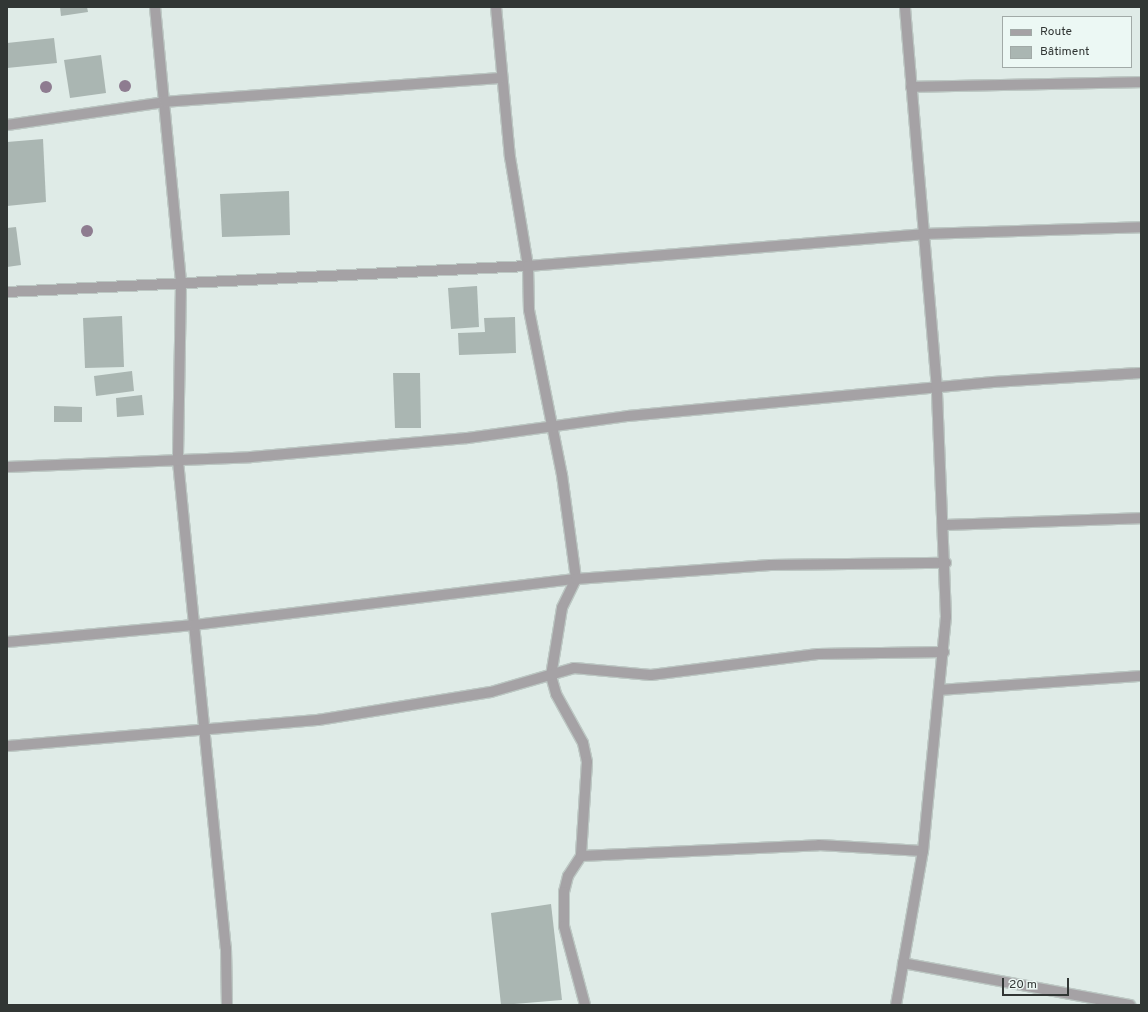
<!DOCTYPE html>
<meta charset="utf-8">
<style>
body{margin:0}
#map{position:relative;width:1148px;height:1012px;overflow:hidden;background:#dfebe7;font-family:Overpass,sans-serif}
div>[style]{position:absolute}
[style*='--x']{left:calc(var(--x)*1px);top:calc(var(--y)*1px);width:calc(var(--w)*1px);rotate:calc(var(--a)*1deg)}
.building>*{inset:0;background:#aab6b2}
.roads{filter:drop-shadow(1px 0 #bcc7c3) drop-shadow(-1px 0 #bcc7c3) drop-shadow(0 1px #bcc7c3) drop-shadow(0 -1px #bcc7c3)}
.minor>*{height:10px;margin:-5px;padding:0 5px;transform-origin:5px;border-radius:5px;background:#a5a2a5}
.tertiary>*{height:10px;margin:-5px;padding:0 5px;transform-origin:5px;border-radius:5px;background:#a5a2a5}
.trees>*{width:12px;height:12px;margin:-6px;border-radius:50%;background:#8e7c90}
span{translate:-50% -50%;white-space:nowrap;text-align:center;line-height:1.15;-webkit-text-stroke:3.5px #ecf8f4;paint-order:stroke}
.frame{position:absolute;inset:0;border:8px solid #313634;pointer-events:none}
.legend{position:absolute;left:1002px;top:16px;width:130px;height:52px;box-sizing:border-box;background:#ecf8f4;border:1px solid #a1aaa7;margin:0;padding:5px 7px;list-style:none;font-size:12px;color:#313634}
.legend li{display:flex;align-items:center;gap:8px;height:20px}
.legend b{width:20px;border:1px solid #a1aaa7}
.scale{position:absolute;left:1002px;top:978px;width:67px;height:18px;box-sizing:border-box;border:2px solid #313634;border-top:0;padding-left:5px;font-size:12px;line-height:14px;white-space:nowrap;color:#313634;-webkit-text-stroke:3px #ecf8f4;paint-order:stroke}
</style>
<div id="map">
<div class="building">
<div style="clip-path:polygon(60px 7px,87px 7px,88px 12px,61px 16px)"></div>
<div style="clip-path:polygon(54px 38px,57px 63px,7px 68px,7px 43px)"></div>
<div style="clip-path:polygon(101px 55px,106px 93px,70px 98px,64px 60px)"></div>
<div style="clip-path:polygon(43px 139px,46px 202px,7px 206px,7px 142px)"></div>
<div style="clip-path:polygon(289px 191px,290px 235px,222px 237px,220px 194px)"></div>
<div style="clip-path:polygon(16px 227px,21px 265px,7px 267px,7px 228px)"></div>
<div style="clip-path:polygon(477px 286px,479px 327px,451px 329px,448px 288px)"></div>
<div style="clip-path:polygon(122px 316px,124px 367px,85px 368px,83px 318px)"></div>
<div style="clip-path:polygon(515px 317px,516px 353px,459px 355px,458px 333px,485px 332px,484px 318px)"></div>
<div style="clip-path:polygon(132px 371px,134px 391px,96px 396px,94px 376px)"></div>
<div style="clip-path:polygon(393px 373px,420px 373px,421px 428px,395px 428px)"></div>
<div style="clip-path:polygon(142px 395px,144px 415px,117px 417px,116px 398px)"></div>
<div style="clip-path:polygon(54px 406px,82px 407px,82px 422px,54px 422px)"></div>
<div style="clip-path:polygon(551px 904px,562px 1000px,501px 1005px,491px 913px)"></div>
</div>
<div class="roads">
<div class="minor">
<div style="--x:155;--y:7;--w:278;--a:84.6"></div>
<div style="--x:181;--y:284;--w:177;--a:91"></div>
<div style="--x:178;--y:461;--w:489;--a:84.4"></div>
<div style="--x:226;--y:948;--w:57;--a:89"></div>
<div style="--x:496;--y:7;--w:151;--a:84.7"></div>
<div style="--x:510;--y:157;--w:110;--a:80.6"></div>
<div style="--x:528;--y:266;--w:44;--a:88.7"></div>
<div style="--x:529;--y:310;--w:168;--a:78.7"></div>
<div style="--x:562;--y:475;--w:105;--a:82.3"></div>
<div style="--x:576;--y:579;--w:32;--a:116"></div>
<div style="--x:562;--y:608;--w:69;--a:99.2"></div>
<div style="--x:551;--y:676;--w:19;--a:74"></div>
<div style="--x:556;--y:694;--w:56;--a:61.1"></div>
<div style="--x:583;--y:743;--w:19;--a:78"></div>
<div style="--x:587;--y:762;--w:94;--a:93.7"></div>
<div style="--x:581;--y:856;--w:24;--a:123"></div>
<div style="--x:568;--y:876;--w:16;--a:104"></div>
<div style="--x:564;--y:892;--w:34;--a:90"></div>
<div style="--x:564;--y:926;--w:82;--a:75.1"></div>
<div style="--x:911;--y:87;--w:230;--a:-1.2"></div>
<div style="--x:7;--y:125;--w:159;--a:-8.3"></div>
<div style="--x:164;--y:102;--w:339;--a:-4.1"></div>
<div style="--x:7;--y:292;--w:522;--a:-2.86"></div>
<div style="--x:528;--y:266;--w:396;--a:-4.6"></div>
<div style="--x:923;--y:234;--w:218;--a:-1.8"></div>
<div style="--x:7;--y:467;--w:244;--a:-2.3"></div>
<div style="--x:251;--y:457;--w:217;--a:-5"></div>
<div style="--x:467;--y:438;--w:162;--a:-7.8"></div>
<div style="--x:628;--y:416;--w:367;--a:-5.3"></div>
<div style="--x:993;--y:382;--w:148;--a:-3.5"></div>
<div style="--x:943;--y:525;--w:198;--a:-2"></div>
<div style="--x:7;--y:642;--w:188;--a:-5.2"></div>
<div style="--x:194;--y:625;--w:385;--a:-6.9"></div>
<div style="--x:576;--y:579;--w:195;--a:-4.1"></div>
<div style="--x:770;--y:565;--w:176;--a:-0.7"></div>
<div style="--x:940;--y:690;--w:201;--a:-4"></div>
<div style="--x:7;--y:746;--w:312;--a:-4.8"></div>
<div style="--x:318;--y:720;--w:175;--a:-9.2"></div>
<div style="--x:491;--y:692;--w:86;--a:-16.1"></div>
<div style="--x:574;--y:668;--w:77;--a:5.2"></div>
<div style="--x:651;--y:675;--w:168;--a:-7.2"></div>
<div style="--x:818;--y:654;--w:126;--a:-0.9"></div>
<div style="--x:581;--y:856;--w:238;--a:-2.6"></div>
<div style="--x:819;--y:845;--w:104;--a:3.3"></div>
<div style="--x:903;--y:963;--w:231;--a:10.5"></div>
</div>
<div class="tertiary">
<div style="--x:896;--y:1005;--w:156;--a:-80.1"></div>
<div style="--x:923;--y:851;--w:235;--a:-84.4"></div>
<div style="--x:946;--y:617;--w:228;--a:-92.3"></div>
<div style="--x:937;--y:389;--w:383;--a:-94.8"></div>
</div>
</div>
<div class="trees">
<div style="left:125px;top:86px"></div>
<div style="left:46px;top:87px"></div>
<div style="left:87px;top:231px"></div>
</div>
<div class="frame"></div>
<ul class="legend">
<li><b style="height:5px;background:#a5a2a5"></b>Route</li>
<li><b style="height:11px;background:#aab6b2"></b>Bâtiment</li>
</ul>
<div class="scale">20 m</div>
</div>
